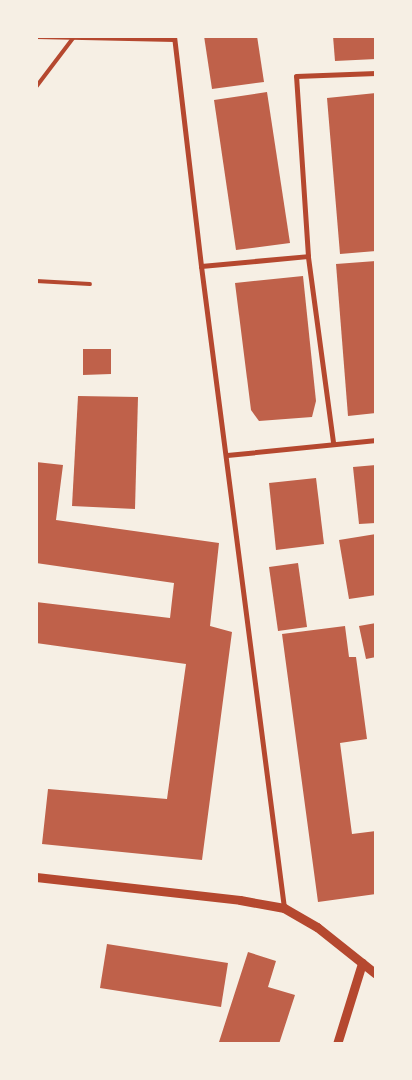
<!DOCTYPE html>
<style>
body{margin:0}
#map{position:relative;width:412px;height:1080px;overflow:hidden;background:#f6efe4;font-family:Cabin,sans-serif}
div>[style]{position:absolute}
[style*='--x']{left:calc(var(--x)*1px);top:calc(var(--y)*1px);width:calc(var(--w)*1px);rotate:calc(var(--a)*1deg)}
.building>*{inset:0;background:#bf614a}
.service>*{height:4px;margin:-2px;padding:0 2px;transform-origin:2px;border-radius:2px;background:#b5482f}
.minor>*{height:5px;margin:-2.5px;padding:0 2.5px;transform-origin:2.5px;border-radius:2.5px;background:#b5482f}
.tertiary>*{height:9px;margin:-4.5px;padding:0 4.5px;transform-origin:4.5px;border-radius:4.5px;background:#b5482f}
span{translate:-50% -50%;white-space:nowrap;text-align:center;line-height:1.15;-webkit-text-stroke:4px #f6efe4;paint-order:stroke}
.frame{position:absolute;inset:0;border:38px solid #f6efe4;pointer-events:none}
</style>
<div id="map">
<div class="building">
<div style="clip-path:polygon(204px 36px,257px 36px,264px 82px,212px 89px)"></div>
<div style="clip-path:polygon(333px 36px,375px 36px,376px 59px,335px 61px)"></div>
<div style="clip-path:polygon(267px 92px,290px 243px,236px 250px,214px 100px)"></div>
<div style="clip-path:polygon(376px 93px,376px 251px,340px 254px,327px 98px)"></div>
<div style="clip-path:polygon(376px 261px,376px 413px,348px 416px,336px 264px)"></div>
<div style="clip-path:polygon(303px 276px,316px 401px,312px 417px,259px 421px,251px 410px,235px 283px)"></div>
<div style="clip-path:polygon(83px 349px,111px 349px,111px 374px,83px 375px)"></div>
<div style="clip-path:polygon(78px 396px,138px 397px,135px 509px,72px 506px)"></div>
<div style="clip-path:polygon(36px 462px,63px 465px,56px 520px,219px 543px,210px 626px,232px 632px,202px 860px,42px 844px,48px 789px,167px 799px,186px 664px,36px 643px,36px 602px,170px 618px,174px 583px,36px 563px)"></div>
<div style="clip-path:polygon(376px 465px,376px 523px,359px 524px,353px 467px)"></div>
<div style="clip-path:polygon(316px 478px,324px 544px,276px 550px,269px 483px)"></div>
<div style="clip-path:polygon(376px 534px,376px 595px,349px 599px,339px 540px)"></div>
<div style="clip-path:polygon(298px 563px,307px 627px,278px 631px,269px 567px)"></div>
<div style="clip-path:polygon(376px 623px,376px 657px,366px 659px,359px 626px)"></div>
<div style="clip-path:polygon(345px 626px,349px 657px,356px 657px,367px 739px,340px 743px,352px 834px,376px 831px,376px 894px,318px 902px,282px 634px)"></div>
<div style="clip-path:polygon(107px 944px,228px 963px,221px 1007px,100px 988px)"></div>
<div style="clip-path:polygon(248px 952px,276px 961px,268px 987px,295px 995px,279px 1044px,219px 1042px)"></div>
</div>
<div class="service">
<div style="--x:36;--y:87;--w:63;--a:-52.8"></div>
<div style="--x:36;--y:281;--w:54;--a:3.2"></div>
</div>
<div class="minor">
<div style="--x:36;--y:36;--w:138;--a:1.2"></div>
<div style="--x:174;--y:36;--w:232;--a:83.3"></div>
<div style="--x:201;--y:266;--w:647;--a:82.63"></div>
<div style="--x:201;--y:266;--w:107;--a:-5.3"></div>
<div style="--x:333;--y:442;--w:188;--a:-97.7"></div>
<div style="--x:308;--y:256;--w:180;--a:-93.8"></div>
<div style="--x:296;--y:76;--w:80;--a:-2.1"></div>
<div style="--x:227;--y:455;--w:150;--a:-5.7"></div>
</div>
<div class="tertiary">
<div style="--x:36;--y:877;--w:205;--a:6.4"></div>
<div style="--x:240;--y:900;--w:45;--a:10.3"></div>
<div style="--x:284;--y:908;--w:38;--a:30"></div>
<div style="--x:317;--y:927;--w:75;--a:38.5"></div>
<div style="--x:337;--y:1044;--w:85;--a:-72.8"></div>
</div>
<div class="frame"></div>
</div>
